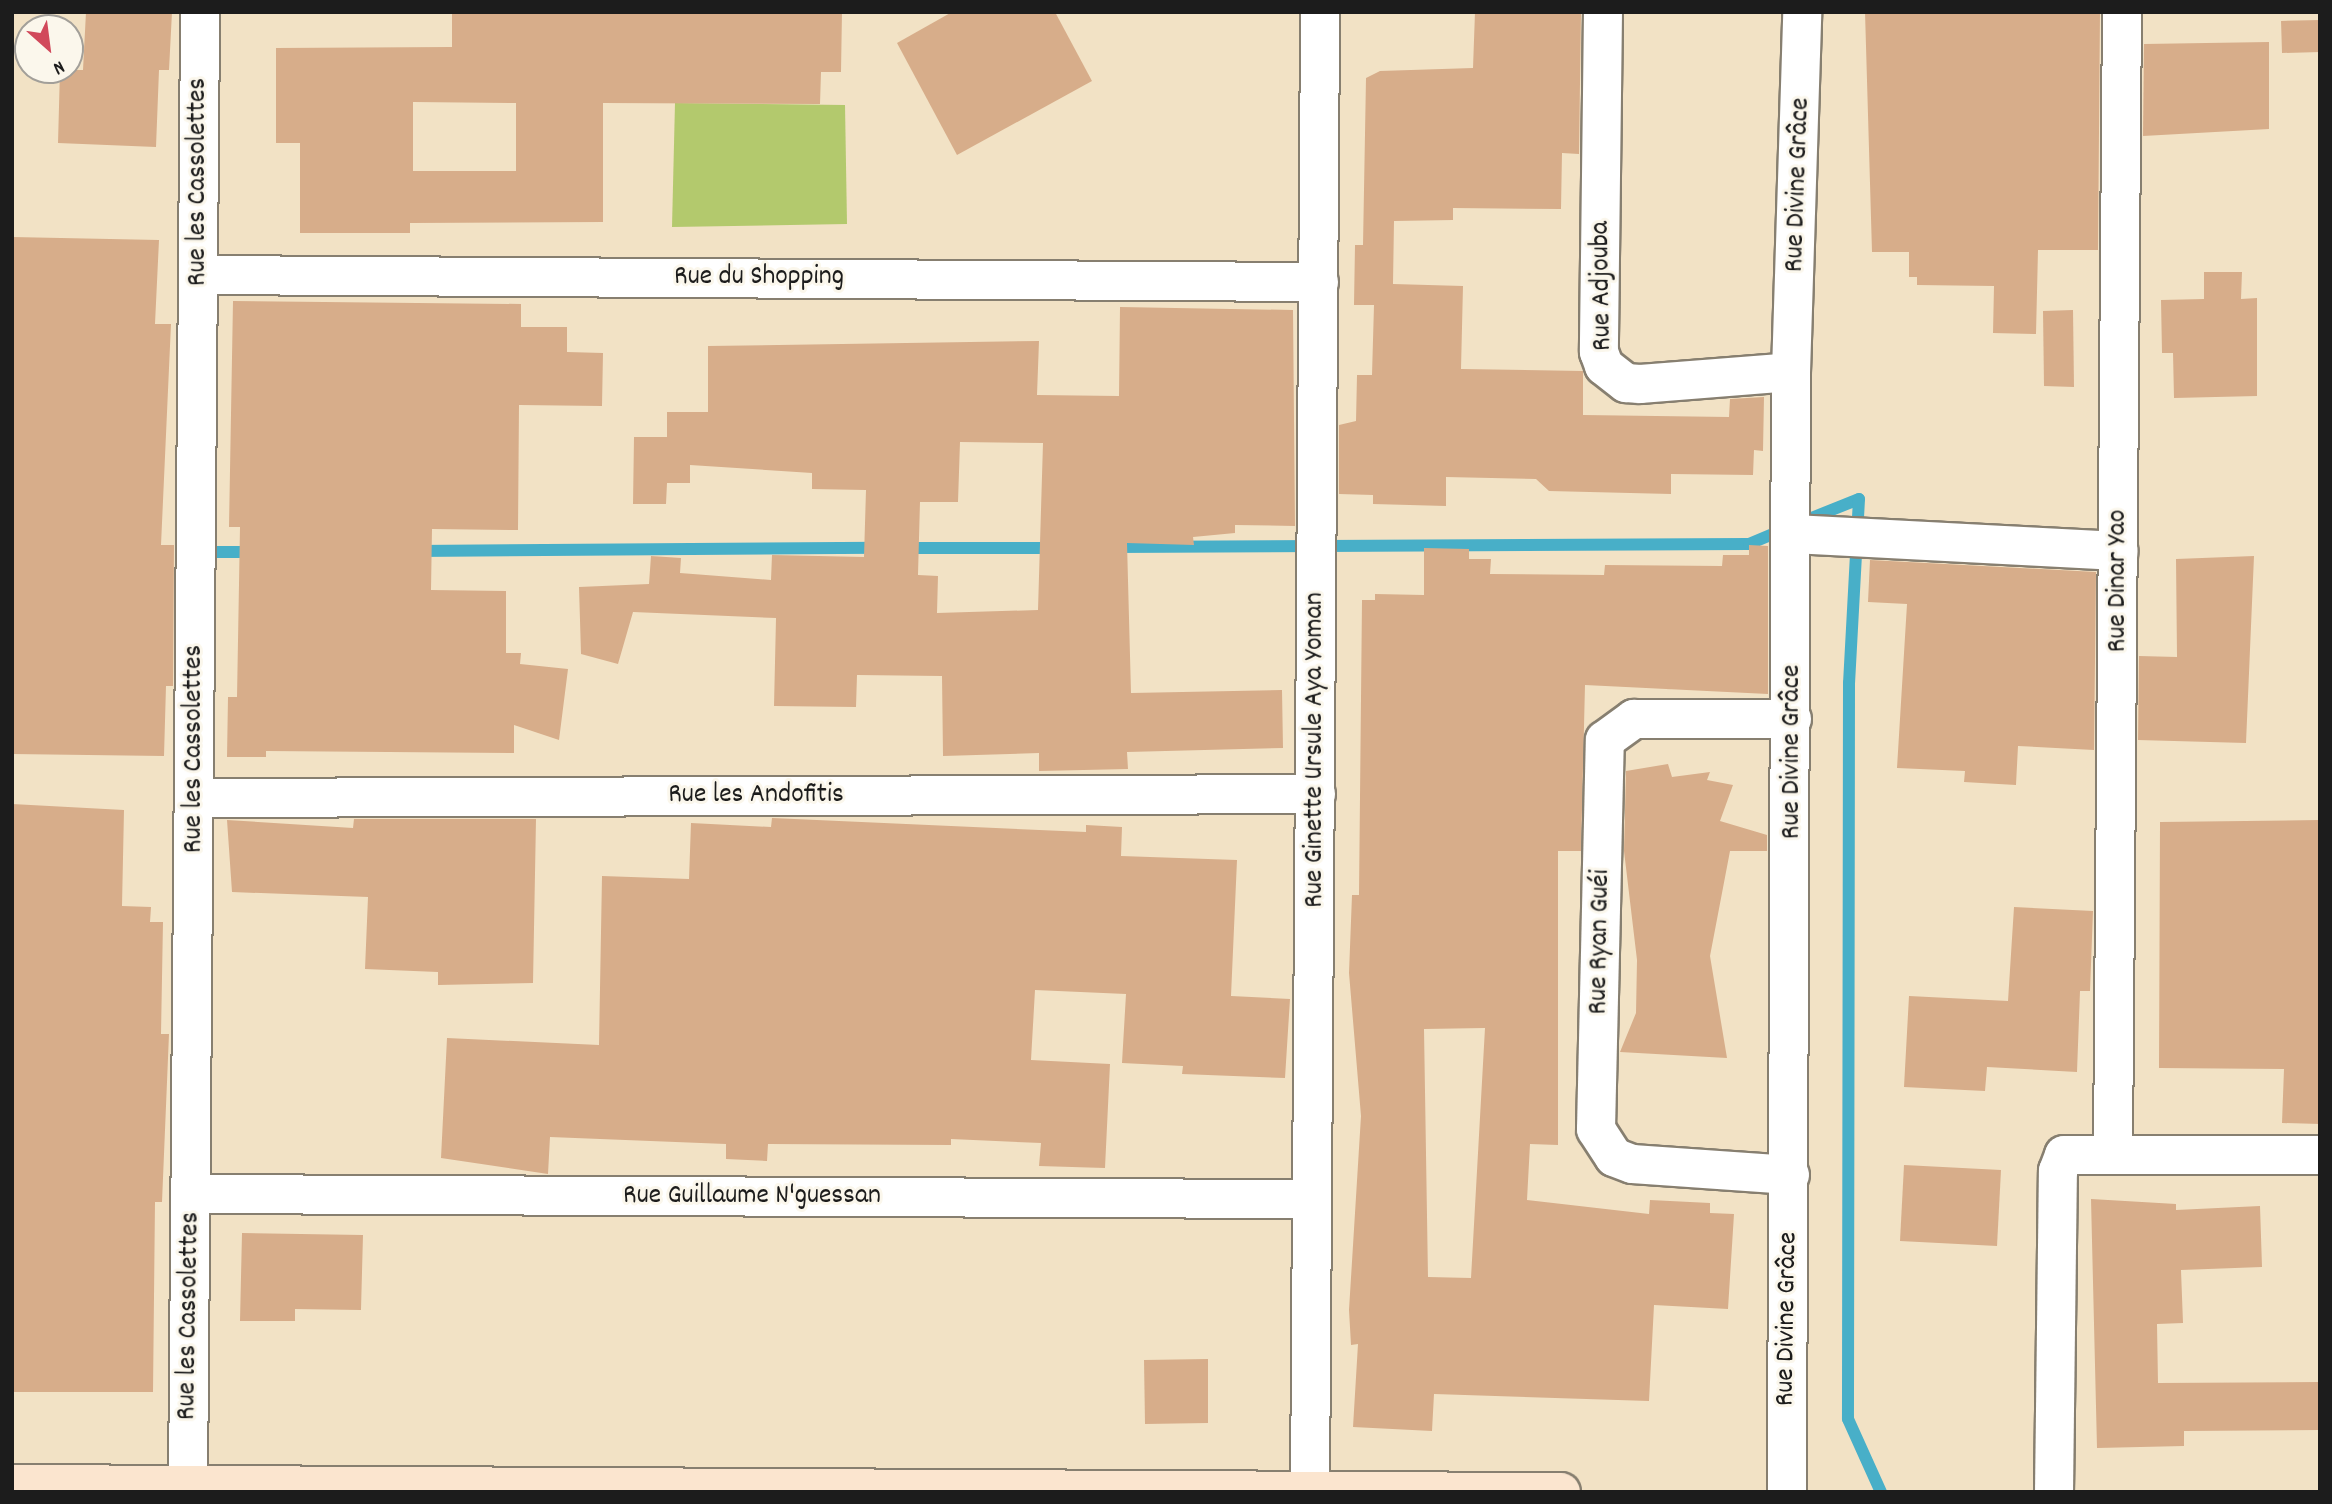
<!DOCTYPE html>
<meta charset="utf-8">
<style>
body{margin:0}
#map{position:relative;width:2332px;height:1504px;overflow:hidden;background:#f2e2c5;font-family:Dekko,sans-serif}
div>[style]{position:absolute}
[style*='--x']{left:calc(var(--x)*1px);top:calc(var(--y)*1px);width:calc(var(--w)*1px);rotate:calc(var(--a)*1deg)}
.green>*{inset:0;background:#b3c96d}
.stream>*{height:12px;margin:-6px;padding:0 6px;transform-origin:6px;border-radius:6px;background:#48afc8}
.building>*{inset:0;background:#d7ad8a}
.roads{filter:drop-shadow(2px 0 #877f70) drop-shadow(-2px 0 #877f70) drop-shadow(0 2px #877f70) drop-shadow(0 -2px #877f70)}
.street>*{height:38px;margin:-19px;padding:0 19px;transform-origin:19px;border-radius:19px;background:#fff}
.secondary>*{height:38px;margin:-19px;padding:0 19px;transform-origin:19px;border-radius:19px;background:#fbe5cf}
span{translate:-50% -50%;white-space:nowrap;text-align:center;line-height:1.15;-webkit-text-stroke:6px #fbf7ec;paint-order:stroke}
.street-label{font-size:28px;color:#1c1c1c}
.frame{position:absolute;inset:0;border:14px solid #1c1c1c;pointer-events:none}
.north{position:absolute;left:14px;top:14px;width:70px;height:70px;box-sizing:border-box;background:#fbf7ec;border:2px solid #a29f99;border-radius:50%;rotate:152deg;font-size:19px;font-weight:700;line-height:28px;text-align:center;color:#1c1c1c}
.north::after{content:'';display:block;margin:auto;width:24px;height:32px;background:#d1495b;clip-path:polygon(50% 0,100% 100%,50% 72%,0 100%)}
</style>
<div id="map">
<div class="green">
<div style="clip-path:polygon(675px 103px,845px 105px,847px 224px,672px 227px)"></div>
</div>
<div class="stream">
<div style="--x:1804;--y:521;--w:59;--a:-21.8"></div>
<div style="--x:1859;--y:499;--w:184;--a:93.1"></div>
<div style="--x:1849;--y:683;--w:736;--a:90.08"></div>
<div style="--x:1848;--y:1419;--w:80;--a:65.7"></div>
<div style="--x:1112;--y:547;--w:637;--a:-0.27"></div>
<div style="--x:1749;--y:544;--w:41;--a:-22.8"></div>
<div style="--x:905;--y:548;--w:150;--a:0"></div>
<div style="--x:415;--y:551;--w:465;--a:-0.4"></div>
<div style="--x:198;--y:552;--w:55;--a:0"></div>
</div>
<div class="building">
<div style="clip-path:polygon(86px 12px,172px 12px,169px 70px,159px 70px,156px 147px,58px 143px,60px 70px,83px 70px)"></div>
<div style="clip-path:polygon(evenodd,452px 12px,842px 12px,841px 72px,821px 72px,820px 104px,603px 103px,603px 222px,410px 223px,410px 233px,300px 233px,300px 143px,276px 143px,276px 48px,452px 47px,452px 12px,413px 102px,516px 103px,516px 171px,413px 171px,413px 102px)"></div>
<div style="clip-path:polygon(952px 12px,1055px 12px,1092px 81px,957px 155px,897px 43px)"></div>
<div style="clip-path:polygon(1475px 12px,1581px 12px,1579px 154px,1562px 153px,1561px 209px,1453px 208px,1453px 220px,1394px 221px,1393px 284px,1463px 286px,1461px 369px,1583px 371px,1583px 415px,1729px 417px,1730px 399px,1764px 397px,1763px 451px,1754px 450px,1753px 475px,1671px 474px,1671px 494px,1549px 491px,1536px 479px,1446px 477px,1446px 506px,1373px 504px,1373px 495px,1339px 494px,1339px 425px,1356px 421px,1357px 375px,1372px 375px,1374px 305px,1354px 305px,1355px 245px,1363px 245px,1366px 78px,1380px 71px,1473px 68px)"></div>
<div style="clip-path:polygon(1865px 12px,2100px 12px,2098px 250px,2038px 250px,2036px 334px,1993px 333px,1994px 286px,1917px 285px,1917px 277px,1909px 277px,1909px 252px,1872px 252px)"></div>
<div style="clip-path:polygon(2320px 20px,2320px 52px,2282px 53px,2281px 21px)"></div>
<div style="clip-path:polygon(2269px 42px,2269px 129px,2143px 136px,2144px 44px)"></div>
<div style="clip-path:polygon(12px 237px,159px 240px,155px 324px,171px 324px,161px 545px,174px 545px,173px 686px,166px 686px,164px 756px,12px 754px)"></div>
<div style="clip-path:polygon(2204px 272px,2242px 272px,2241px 299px,2257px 298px,2257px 396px,2174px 398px,2173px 353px,2162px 353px,2161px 300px,2204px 299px)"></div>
<div style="clip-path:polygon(233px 301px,521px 304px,521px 327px,567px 327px,567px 352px,603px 353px,602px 406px,519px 405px,518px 530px,432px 529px,431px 590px,506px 591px,506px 653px,521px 653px,520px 664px,568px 669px,559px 740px,514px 725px,514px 753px,266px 751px,266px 757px,227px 757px,228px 697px,237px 697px,240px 527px,229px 527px)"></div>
<div style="clip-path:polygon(evenodd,1120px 307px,1293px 310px,1295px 526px,1235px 525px,1235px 533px,1193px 537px,1194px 545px,1127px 543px,1131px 693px,1282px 690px,1283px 748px,1127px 752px,1128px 769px,1039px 771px,1039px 753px,943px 756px,942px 676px,857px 675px,856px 707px,774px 706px,776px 618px,633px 612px,618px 664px,581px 654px,579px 587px,649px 584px,651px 556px,681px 558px,680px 573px,771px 580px,772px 555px,864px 557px,866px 490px,812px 489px,812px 473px,690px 465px,690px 483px,667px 483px,666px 504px,633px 504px,634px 437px,667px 437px,667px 412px,708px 412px,708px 346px,1039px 341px,1037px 395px,1119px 396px,1120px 307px,960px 442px,1043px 443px,1038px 610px,937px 613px,938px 576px,918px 575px,920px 502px,958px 502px,960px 442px)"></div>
<div style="clip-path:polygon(2073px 310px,2074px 387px,2044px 386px,2043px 311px)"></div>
<div style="clip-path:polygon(evenodd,1749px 545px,1768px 546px,1768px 694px,1585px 685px,1581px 851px,1558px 851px,1558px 1145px,1530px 1144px,1527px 1200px,1649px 1214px,1650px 1200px,1710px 1203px,1710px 1213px,1734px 1214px,1728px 1309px,1654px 1305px,1649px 1401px,1434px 1394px,1432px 1431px,1353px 1427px,1358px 1344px,1351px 1345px,1349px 1310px,1361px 1116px,1349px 973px,1352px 895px,1359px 895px,1362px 600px,1375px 600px,1375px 594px,1424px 595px,1424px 548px,1469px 549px,1469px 559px,1491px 559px,1490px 574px,1604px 575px,1605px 565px,1722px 566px,1723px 555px,1749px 555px,1749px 545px,1485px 1028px,1471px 1278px,1428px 1277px,1424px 1029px,1485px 1028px)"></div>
<div style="clip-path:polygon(2254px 556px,2246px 743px,2138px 740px,2139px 656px,2177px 657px,2176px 559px)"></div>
<div style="clip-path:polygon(1870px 560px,2096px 572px,2094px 750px,2018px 746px,2016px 785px,1964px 782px,1965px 771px,1897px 768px,1907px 604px,1868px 602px)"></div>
<div style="clip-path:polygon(1668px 764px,1672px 777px,1710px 772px,1707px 780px,1733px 785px,1720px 821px,1767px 835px,1767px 851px,1730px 851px,1710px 956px,1727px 1058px,1620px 1052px,1636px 1013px,1637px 960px,1624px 851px,1626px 771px)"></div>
<div style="clip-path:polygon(12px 804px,124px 810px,122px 906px,151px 907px,150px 922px,163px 922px,161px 1034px,169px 1034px,162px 1202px,155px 1202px,153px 1392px,12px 1392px)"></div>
<div style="clip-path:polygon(772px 818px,1086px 832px,1086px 825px,1122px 827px,1121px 856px,1237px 860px,1231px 996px,1290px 999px,1285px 1078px,1182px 1074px,1183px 1066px,1122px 1063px,1126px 994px,1035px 990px,1031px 1060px,1110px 1064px,1105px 1168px,1039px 1166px,1041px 1143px,951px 1139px,951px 1145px,768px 1144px,767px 1161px,726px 1159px,726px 1144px,550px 1137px,548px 1174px,441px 1158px,447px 1038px,599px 1045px,602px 876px,689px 879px,691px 823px,771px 827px)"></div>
<div style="clip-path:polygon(354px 819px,536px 819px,533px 983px,438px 985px,438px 972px,365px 969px,368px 897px,232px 892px,227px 820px,353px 828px)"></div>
<div style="clip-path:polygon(2320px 820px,2320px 1124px,2282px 1123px,2284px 1069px,2159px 1068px,2160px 822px)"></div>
<div style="clip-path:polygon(2014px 907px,2093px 911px,2090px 991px,2080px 991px,2077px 1072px,1987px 1067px,1985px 1091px,1904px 1087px,1909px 996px,2008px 1001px)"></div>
<div style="clip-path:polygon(1904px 1165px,2001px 1170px,1997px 1246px,1900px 1241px)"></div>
<div style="clip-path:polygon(2091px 1199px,2176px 1204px,2176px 1210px,2260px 1206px,2262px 1267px,2181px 1270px,2183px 1323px,2157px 1324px,2158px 1383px,2320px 1382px,2320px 1430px,2184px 1431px,2184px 1446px,2097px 1448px)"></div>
<div style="clip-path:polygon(242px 1233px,363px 1235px,361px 1310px,295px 1309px,295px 1321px,240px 1321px)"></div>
<div style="clip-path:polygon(1208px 1359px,1208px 1423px,1145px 1424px,1144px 1360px)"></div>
</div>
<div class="roads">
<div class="street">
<div style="--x:1603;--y:12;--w:340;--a:90.7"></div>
<div style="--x:1599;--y:352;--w:15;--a:70"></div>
<div style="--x:1604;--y:366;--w:28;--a:38"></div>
<div style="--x:1626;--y:383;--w:14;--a:4"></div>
<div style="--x:1640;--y:384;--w:151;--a:-4.5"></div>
<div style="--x:199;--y:275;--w:1120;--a:0.36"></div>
<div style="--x:1793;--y:534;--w:326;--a:3"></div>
<div style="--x:195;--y:798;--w:1121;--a:-0.2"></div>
<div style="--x:2113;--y:1151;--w:1139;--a:-89.55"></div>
<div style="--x:1790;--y:1175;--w:158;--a:-176"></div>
<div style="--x:1632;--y:1164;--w:19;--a:-159"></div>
<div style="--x:1614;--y:1157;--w:33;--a:-123"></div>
<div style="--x:1596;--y:1129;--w:389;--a:-88.7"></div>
<div style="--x:1605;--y:740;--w:36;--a:-36"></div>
<div style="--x:1634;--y:719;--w:158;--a:0"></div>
<div style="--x:191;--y:1194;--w:1121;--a:0.26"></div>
<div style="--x:188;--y:1485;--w:1473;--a:-89.53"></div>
<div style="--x:1310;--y:1492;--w:1480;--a:-89.61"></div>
<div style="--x:1787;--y:1492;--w:1120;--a:-89.8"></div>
<div style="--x:1791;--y:372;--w:360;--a:-88.2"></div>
<div style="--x:2054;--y:1492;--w:321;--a:-89.3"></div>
<div style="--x:2058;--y:1171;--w:17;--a:-69"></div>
<div style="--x:2064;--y:1155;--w:256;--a:0"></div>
</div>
<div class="secondary">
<div style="--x:12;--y:1484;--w:1549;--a:0.3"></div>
</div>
</div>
<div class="street-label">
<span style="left:199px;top:182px;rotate:-90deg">Rue les Cassolettes</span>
<span style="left:1799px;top:185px;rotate:-88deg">Rue Divine Grâce</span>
<span style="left:759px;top:278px">Rue du Shopping</span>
<span style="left:1603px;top:286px;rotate:-91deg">Rue Adjouba</span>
<span style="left:2119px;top:581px;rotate:-90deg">Rue Dinar Yao</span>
<span style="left:195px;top:749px;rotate:-90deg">Rue les Cassolettes</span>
<span style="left:1316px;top:750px;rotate:-90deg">Rue Ginette Ursule Aya Yoman</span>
<span style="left:1793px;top:752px;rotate:-90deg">Rue Divine Grâce</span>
<span style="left:756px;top:796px">Rue les Andofitis</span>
<span style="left:1601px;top:942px;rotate:-89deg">Rue Ryan Guéi</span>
<span style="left:752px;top:1197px">Rue Guillaume N'guessan</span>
<span style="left:190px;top:1316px;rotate:-89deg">Rue les Cassolettes</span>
<span style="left:1788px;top:1319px;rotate:-89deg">Rue Divine Grâce</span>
</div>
<div class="frame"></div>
<div class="north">N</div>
</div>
